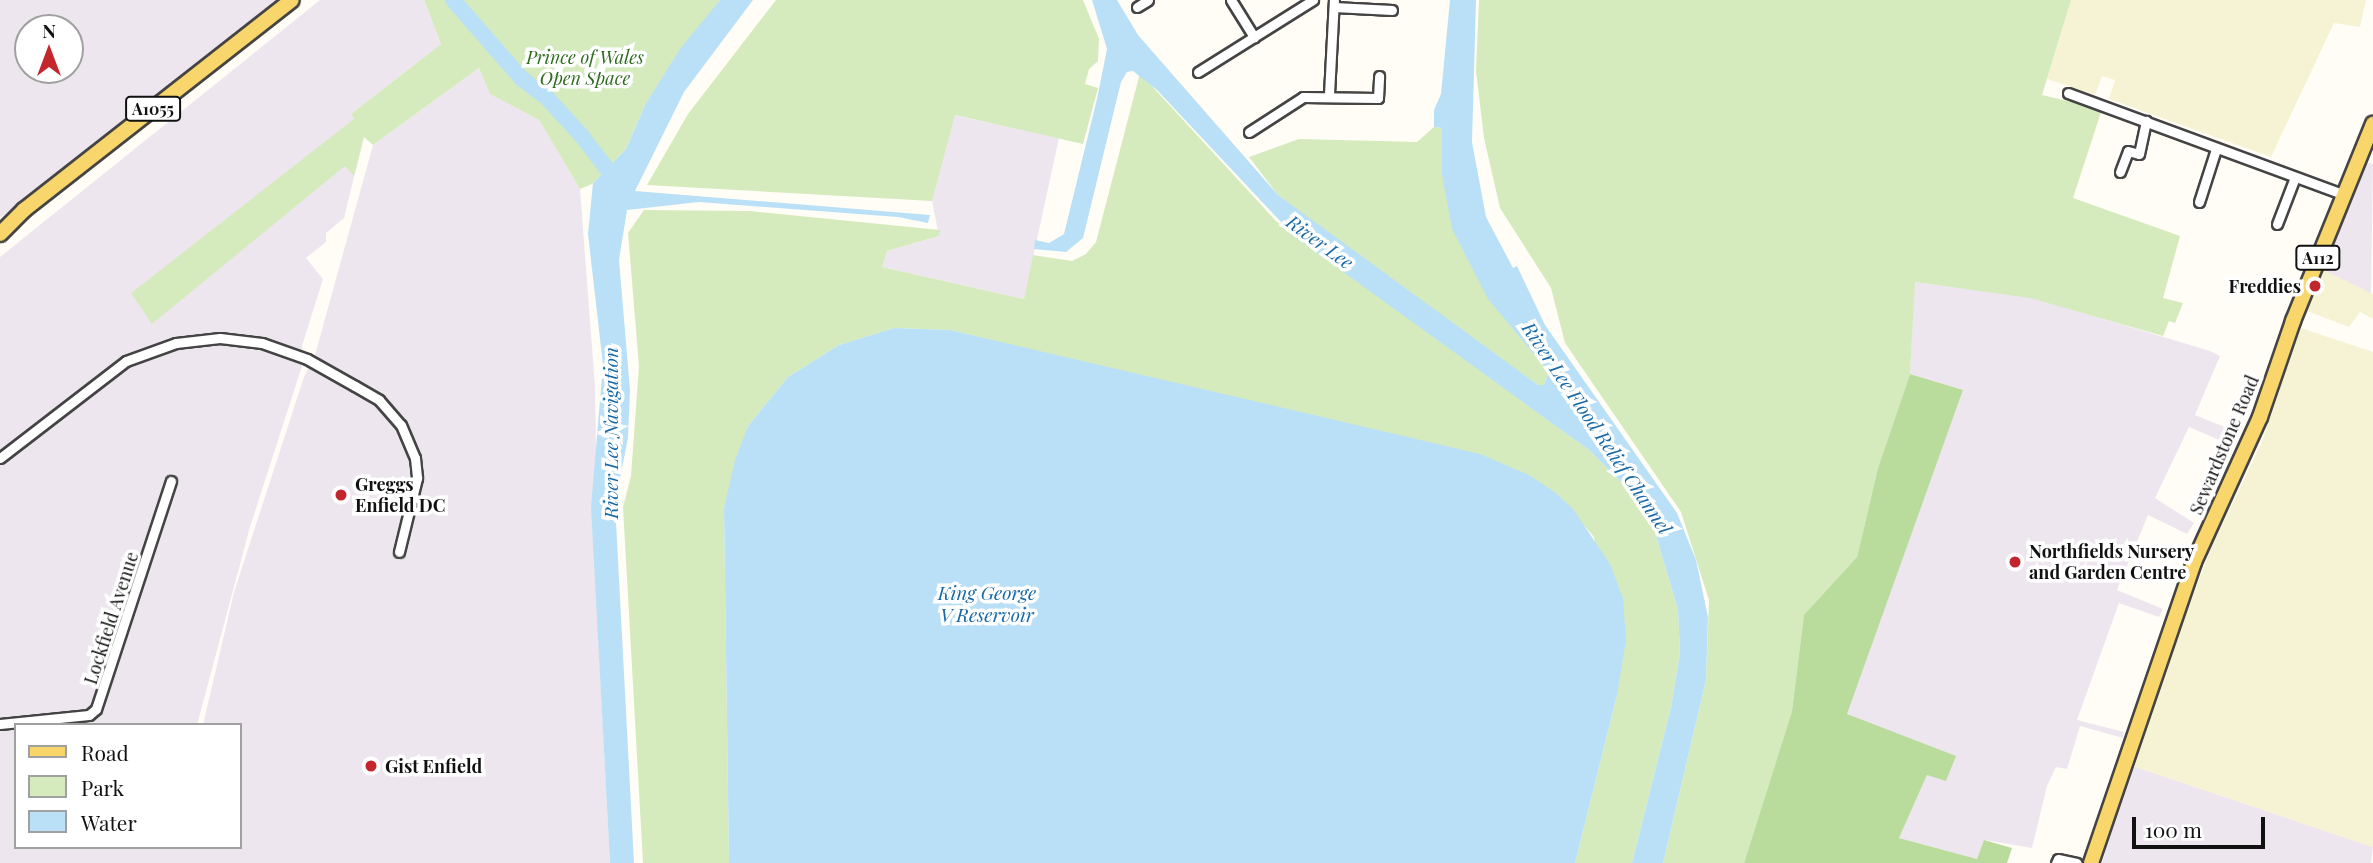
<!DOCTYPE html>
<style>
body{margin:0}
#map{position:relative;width:2373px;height:863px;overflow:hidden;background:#fffdf5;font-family:"Playfair Display",serif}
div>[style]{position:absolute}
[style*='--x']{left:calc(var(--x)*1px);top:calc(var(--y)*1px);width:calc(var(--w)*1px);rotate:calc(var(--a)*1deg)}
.industrial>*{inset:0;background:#eee6ef}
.farmland>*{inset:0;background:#f6f3d4}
.green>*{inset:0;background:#d5ebbd}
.forest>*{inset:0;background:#b9dc9c}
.water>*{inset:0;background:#b9e0f7}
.river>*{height:16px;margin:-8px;padding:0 8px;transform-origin:8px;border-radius:8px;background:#b9e0f7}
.roads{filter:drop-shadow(2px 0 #444) drop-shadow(-2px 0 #444) drop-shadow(0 2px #444) drop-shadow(0 -2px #444)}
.minor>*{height:9px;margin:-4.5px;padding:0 4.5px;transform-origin:4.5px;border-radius:4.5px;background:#fff}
.primary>*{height:14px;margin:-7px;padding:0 7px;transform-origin:7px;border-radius:7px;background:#f9d66b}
.dots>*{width:19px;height:19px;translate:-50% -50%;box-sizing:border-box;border:4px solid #fff;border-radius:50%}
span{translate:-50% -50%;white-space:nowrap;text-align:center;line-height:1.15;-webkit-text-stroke:7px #fff;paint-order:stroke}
.shield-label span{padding:2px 5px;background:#fff;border:2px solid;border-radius:5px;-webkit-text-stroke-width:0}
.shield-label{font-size:16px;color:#111;font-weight:700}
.park-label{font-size:18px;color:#2f6b1f;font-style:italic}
.poi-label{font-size:18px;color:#111;font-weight:700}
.right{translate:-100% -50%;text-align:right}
.left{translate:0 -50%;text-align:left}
.street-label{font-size:18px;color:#111}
.water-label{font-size:19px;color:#1768a6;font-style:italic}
.legend{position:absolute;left:14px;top:723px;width:228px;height:126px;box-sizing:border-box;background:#fff;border:2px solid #a0a0a0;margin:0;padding:9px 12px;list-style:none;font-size:21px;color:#111}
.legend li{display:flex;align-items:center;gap:14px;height:35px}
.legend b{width:35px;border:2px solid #a0a0a0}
.north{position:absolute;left:14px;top:14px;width:70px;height:70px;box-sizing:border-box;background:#fff;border:2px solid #a0a0a0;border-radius:50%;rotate:0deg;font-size:19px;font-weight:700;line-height:28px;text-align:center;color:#111}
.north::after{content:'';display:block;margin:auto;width:24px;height:32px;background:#c4262e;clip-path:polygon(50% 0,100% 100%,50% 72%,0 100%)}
.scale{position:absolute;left:2132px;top:817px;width:133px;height:32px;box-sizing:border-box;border:4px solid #111;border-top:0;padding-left:9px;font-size:21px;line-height:24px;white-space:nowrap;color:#111;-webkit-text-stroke:5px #fff;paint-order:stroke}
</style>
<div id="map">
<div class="industrial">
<div style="clip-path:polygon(evenodd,0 0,278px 0,258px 21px,0 218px,0 0,28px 28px,70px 28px,70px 70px,28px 70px,28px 28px)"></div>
<div style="clip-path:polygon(320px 0,424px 0,441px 44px,351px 114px,364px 136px,344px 218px,326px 233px,326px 242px,306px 258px,323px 279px,302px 346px,303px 363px,250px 527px,197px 725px,16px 725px,16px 847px,240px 847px,240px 725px,203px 725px,234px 592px,304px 377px,315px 355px,373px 145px,479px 68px,491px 94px,539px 120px,580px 189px,595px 387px,599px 650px,610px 863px,0 863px,0 257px)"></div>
<div style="clip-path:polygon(954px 115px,1059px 138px,1024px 299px,882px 267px,887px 251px,939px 236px,932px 201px)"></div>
<div style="clip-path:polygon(2364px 162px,2373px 164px,2371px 296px,2317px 267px)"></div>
<div style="clip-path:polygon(1914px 282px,2030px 297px,2210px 351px,2220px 356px,2195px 415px,2237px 432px,2231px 445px,2189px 427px,2155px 498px,2194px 523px,2187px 534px,2148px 515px,2117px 590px,2163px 609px,2159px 617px,2119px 603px,2077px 720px,2124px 732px,2123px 738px,2080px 726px,2067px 769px,2056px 767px,2047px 786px,2032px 848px,1985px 840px,1977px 859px,1899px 838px,1927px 775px,1846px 714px,1963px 390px,1910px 374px)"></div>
<div style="clip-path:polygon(2130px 765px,2373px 847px,2371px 863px,2102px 863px)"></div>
</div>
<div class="farmland">
<div style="clip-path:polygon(2071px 0,2366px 0,2360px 27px,2334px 23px,2271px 157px,2109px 99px,2115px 80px,2102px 76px,2095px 95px,2047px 79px)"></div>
<div style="clip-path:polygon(2321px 269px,2373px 294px,2373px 319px,2360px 312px,2349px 327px,2307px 311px)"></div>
<div style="clip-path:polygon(2301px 328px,2373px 352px,2373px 847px,2130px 765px,2211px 548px,2261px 444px)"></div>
</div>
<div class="green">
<div style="clip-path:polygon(424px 0,720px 0,645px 105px,626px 149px,592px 184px,580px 189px,539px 120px,490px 94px,479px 68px,373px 145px,364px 137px,354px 176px,345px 166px,152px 324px,131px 293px,354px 119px,351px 114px,441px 44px)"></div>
<div style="clip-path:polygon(776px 0,1083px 0,1099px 39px,1098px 61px,1089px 69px,1085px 84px,1098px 88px,1083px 144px,955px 115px,932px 201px,647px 185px,688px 114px)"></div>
<div style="clip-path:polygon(1479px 0,2071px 0,2042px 95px,2102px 109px,2073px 198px,2180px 236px,2163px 298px,2183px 303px,2175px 323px,2169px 321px,2163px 336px,2030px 298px,1915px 282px,1910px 374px,1878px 468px,1857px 557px,1804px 616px,1792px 711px,1744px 863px,1663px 863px,1706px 680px,1709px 600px,1681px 512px,1565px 343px,1551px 288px,1500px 208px,1484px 138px,1476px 71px)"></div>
<div style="clip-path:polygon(1140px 73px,1276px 221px,1589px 450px,1623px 484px,1655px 532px,1678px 610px,1680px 653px,1671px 707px,1632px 863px,1575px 863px,1617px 695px,1594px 537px,1556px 493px,995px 341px,950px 330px,894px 328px,839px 345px,788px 377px,748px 426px,724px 508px,729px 863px,643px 863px,623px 507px,631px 476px,639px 366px,628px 233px,644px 210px,750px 211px,940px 230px,939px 236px,887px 251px,882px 267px,1024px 299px,1033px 255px,1072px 261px,1086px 254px,1096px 242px)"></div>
<div style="clip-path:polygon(1434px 127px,1442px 128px,1442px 175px,1549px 372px,1544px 385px,1538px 385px,1330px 236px,1278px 195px,1249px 157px,1299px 139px,1417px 142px)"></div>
</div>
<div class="forest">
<div style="clip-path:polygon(1910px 374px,1963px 390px,1847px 714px,1956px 756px,1946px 781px,1927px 775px,1899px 838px,1977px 859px,1984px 840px,2012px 848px,2007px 863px,1744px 863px,1792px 711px,1804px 615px,1857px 557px,1878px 468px)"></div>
</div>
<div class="water">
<div style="clip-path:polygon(720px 0,753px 0,684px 92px,635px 191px,930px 215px,928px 223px,898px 217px,699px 202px,627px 210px,619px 260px,630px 390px,628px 438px,615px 503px,634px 863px,610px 863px,591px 507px,603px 365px,588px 234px,593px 183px,626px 149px,645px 105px,680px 49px)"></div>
<div style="clip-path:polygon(1092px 0,1117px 0,1138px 35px,1278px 195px,1538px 385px,1544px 385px,1549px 372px,1488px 299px,1452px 229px,1442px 175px,1442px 128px,1434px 127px,1434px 110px,1441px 94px,1450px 0,1476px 0,1472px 142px,1486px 217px,1513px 268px,1517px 266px,1545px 325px,1677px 513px,1696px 560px,1708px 617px,1706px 680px,1663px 863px,1632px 863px,1671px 707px,1680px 653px,1678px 610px,1655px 532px,1623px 484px,1589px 450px,1295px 237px,1157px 90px,1133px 71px,1127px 72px,1121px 82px,1083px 238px,1066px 252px,1034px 249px,1035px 240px,1049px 243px,1064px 234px,1097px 99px,1107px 49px)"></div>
<div style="clip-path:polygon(894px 328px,950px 330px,1480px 454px,1529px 475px,1556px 493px,1573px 509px,1610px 564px,1623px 598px,1626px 640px,1617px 695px,1575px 863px,729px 863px,724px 508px,735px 460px,748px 426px,788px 377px,839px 345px)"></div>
</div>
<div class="river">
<div style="--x:453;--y:0;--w:105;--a:48.9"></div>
<div style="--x:522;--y:79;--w:31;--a:37"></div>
<div style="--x:547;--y:98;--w:50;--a:47.4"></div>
<div style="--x:581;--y:135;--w:59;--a:52.5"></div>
</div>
<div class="roads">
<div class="minor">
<div style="--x:1231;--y:0;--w:44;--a:58.1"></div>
<div style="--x:1137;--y:7;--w:13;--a:-32"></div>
<div style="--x:1334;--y:7;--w:58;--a:3"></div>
<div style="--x:1198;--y:72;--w:136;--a:-32.1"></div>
<div style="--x:2068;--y:93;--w:293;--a:20.2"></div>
<div style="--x:1329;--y:94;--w:94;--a:-87"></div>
<div style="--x:1249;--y:132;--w:64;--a:-32.9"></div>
<div style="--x:1303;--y:97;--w:75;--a:0.8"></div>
<div style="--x:1378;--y:98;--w:22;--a:-87"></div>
<div style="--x:2120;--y:172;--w:22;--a:-69"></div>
<div style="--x:2128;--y:151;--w:11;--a:15"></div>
<div style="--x:2139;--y:154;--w:34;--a:-78"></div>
<div style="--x:2199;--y:202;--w:56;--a:-72.2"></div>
<div style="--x:2277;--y:224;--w:50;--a:-69"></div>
<div style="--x:0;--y:458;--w:159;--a:-37.6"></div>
<div style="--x:126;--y:361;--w:53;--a:-19.8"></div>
<div style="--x:176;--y:343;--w:44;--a:-6.5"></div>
<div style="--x:220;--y:338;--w:42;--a:6.8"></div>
<div style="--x:262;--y:343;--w:48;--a:19.6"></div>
<div style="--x:307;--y:359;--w:55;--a:29.4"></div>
<div style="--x:355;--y:386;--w:28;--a:30"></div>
<div style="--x:379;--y:400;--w:33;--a:49"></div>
<div style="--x:401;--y:425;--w:36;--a:67"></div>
<div style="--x:415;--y:458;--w:20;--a:84"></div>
<div style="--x:417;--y:478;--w:76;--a:103.7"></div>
<div style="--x:0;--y:724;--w:89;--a:-5.8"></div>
<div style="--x:89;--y:715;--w:9;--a:-41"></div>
<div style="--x:96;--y:709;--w:240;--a:-71.8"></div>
<div style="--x:2056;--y:863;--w:4;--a:-63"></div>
<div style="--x:2058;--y:859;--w:19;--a:12"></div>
</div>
<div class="primary">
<div style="--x:0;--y:234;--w:34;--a:-45"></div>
<div style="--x:24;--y:210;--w:340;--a:-38.1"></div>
<div style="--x:2091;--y:863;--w:318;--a:-71.1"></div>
<div style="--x:2194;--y:562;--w:159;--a:-65.5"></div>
<div style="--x:2260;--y:417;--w:102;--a:-71"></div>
<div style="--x:2293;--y:321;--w:213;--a:-67.9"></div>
</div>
</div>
<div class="dots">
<div style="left:2315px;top:286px;background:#c4262e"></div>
<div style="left:341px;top:495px;background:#c4262e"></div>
<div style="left:2015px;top:562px;background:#c4262e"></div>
<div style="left:371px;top:766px;background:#c4262e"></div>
</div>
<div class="shield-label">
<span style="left:153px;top:109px">A1055</span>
<span style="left:2318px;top:258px">A112</span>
</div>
<div class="park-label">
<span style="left:585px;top:68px">Prince of Wales<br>Open Space</span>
</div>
<div class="poi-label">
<span class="right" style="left:2301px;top:286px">Freddies</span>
<span class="left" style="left:355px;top:495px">Greggs<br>Enfield DC</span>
<span class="left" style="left:2029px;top:562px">Northfields Nursery<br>and Garden Centre</span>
<span class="left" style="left:385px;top:766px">Gist Enfield</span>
</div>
<div class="street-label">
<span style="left:2224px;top:445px;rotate:-67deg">Sewardstone Road</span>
<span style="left:111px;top:618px;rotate:-72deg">Lockfield Avenue</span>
</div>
<div class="water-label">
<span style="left:1320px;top:242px;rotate:36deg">River Lee</span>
<span style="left:1597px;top:428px;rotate:56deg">River Lee Flood Relief Channel</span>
<span style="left:611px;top:433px;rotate:-90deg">River Lee Navigation</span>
<span style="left:987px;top:604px">King George<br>V Reservoir</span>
</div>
<ul class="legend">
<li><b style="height:9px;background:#f9d66b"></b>Road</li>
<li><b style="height:19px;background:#d5ebbd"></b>Park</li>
<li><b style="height:19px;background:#b9e0f7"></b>Water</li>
</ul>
<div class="north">N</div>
<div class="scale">100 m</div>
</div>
